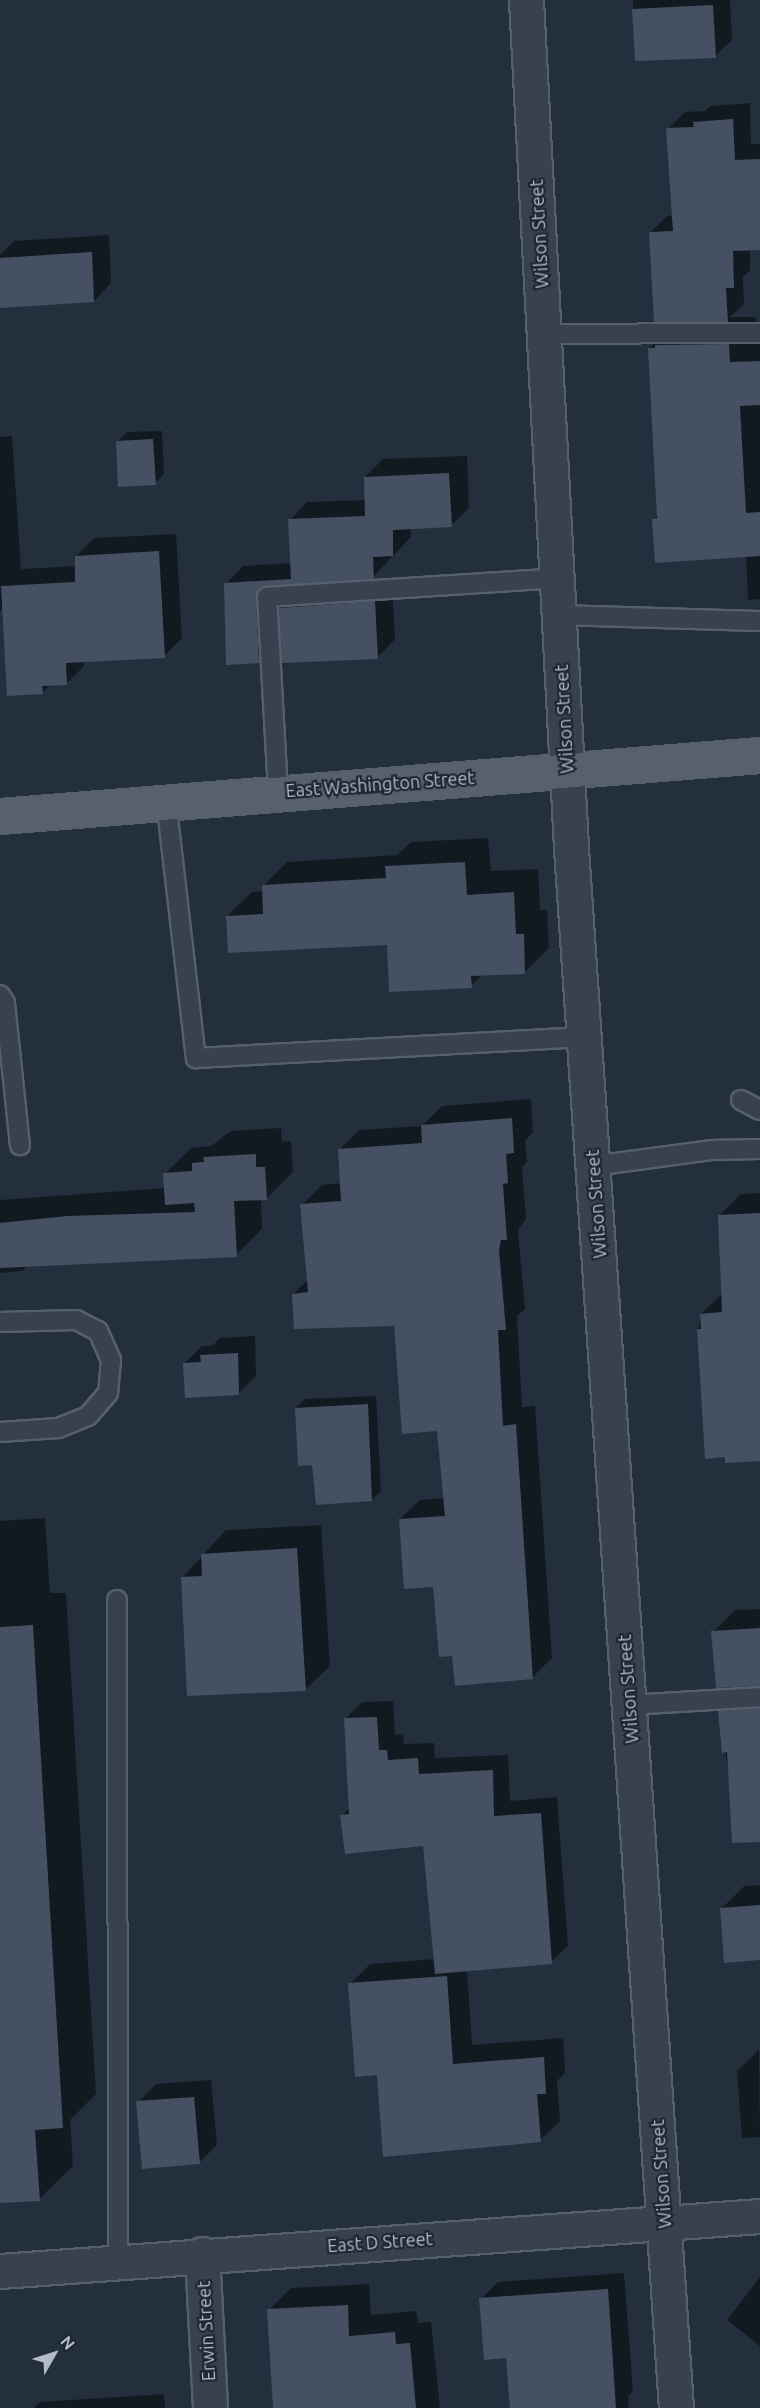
<!DOCTYPE html>
<style>
body{margin:0}
#map{position:relative;width:760px;height:2408px;overflow:hidden;background:#242f3e;font-family:Ubuntu,sans-serif}
div>[style]{position:absolute}
[style*='--x']{left:calc(var(--x)*1px);top:calc(var(--y)*1px);width:calc(var(--w)*1px);rotate:calc(var(--a)*1deg)}
.shadow>*{inset:0;background:#0007}
.building>*{inset:0;background:#455162}
.roads{filter:drop-shadow(2px 0 #565f6c) drop-shadow(-2px 0 #565f6c) drop-shadow(0 2px #565f6c) drop-shadow(0 -2px #565f6c)}
.service>*{height:18px;margin:-9px;padding:0 9px;transform-origin:9px;border-radius:9px;background:#38414e}
.minor>*{height:33px;margin:-16.5px;padding:0 16.5px;transform-origin:16.5px;border-radius:16.5px;background:#38414e}
.primary>*{height:33px;margin:-16.5px;padding:0 16.5px;transform-origin:16.5px;border-radius:16.5px;background:#56606e}
span{translate:-50% -50%;white-space:nowrap;text-align:center;line-height:1.15;-webkit-text-stroke:4.5px #1d2633;paint-order:stroke}
.street-label{font-size:18px;color:#b4bcc9}
.north{position:absolute;left:24px;top:2324px;width:60px;height:60px;-webkit-text-stroke:4px #1d2633;paint-order:stroke;rotate:51deg;font-size:16px;font-weight:700;line-height:24px;text-align:center;color:#b4bcc9}
.north::after{content:'';display:block;margin:auto;width:21px;height:27px;background:#b4bcc9;clip-path:polygon(50% 0,100% 100%,50% 72%,0 100%)}
</style>
<div id="map">
<div class="shadow">
<div style="clip-path:polygon(633px 0,730px 0,732px 40px,715px 56px,636px 60px)"></div>
<div style="clip-path:polygon(750px 103px,751px 144px,760px 144px,760px 248px,750px 249px,750px 270px,743px 277px,744px 304px,730px 317px,756px 317px,757px 335px,760px 335px,760px 599px,748px 600px,746px 556px,653px 519px,659px 514px,649px 349px,678px 321px,650px 233px,667px 216px,673px 216px,668px 129px,685px 112px,705px 111px,711px 106px)"></div>
<div style="clip-path:polygon(109px 235px,111px 283px,94px 301px,0 307px,0 255px,14px 241px)"></div>
<div style="clip-path:polygon(162px 431px,164px 474px,155px 483px,118px 441px,127px 432px)"></div>
<div style="clip-path:polygon(12px 436px,21px 569px,76px 566px,76px 556px,94px 538px,176px 534px,182px 638px,164px 656px,84px 661px,84px 666px,67px 683px,51px 684px,42px 693px,3px 608px,0 612px,0 437px)"></div>
<div style="clip-path:polygon(467px 456px,469px 508px,451px 526px,410px 527px,411px 537px,373px 577px,273px 585px,277px 644px,259px 662px,226px 584px,243px 566px,292px 563px,290px 520px,307px 502px,366px 500px,365px 477px,383px 459px)"></div>
<div style="clip-path:polygon(392px 584px,395px 639px,378px 657px,280px 608px,298px 590px)"></div>
<div style="clip-path:polygon(488px 838px,491px 871px,538px 869px,540px 910px,547px 910px,549px 948px,525px 972px,483px 974px,471px 986px,389px 943px,227px 916px,252px 892px,263px 891px,263px 886px,287px 862px,397px 855px,411px 842px)"></div>
<div style="clip-path:polygon(531px 1099px,533px 1132px,525px 1141px,527px 1162px,522px 1167px,526px 1219px,518px 1230px,525px 1309px,517px 1316px,522px 1407px,535px 1406px,552px 1658px,533px 1677px,454px 1654px,434px 1585px,400px 1519px,420px 1500px,445px 1498px,439px 1429px,396px 1324px,293px 1294px,309px 1279px,302px 1205px,322px 1185px,342px 1183px,339px 1150px,359px 1130px,422px 1126px,442px 1106px)"></div>
<div style="clip-path:polygon(281px 1128px,282px 1142px,291px 1141px,293px 1172px,267px 1198px,261px 1199px,262px 1229px,236px 1255px,28px 1265px,22px 1271px,0 1273px,0 1200px,165px 1188px,165px 1174px,191px 1148px,211px 1146px,231px 1131px)"></div>
<div style="clip-path:polygon(760px 1193px,760px 1460px,698px 1330px,701px 1314px,723px 1293px,719px 1216px,741px 1194px)"></div>
<div style="clip-path:polygon(255px 1336px,256px 1376px,239px 1393px,184px 1364px,202px 1346px,212px 1346px,220px 1338px)"></div>
<div style="clip-path:polygon(376px 1396px,381px 1491px,372px 1500px,314px 1463px,296px 1408px,305px 1399px)"></div>
<div style="clip-path:polygon(45px 1518px,50px 1593px,66px 1593px,96px 2094px,70px 2120px,73px 2166px,39px 2199px,0 2202px,0 1521px)"></div>
<div style="clip-path:polygon(321px 1525px,330px 1666px,305px 1690px,182px 1578px,226px 1530px)"></div>
<div style="clip-path:polygon(760px 1609px,760px 1684px,713px 1632px,735px 1610px)"></div>
<div style="clip-path:polygon(760px 1688px,760px 1786px,729px 1779px,720px 1711px,741px 1690px)"></div>
<div style="clip-path:polygon(393px 1701px,395px 1735px,403px 1734px,404px 1744px,434px 1743px,435px 1758px,508px 1755px,510px 1801px,557px 1797px,568px 1946px,551px 1962px,467px 1970px,472px 2045px,563px 2038px,565px 2073px,557px 2081px,560px 2121px,540px 2140px,378px 2073px,350px 1984px,370px 1964px,435px 1959px,424px 1845px,342px 1816px,350px 1807px,345px 1719px,362px 1702px)"></div>
<div style="clip-path:polygon(760px 1885px,760px 1959px,722px 1908px,744px 1886px)"></div>
<div style="clip-path:polygon(759px 2050px,760px 2137px,742px 2138px,737px 2071px)"></div>
<div style="clip-path:polygon(211px 2080px,217px 2145px,199px 2163px,138px 2102px,156px 2084px)"></div>
<div style="clip-path:polygon(624px 2273px,633px 2391px,628px 2396px,629px 2408px,560px 2408px,507px 2356px,481px 2299px,498px 2282px)"></div>
<div style="clip-path:polygon(760px 2277px,760px 2346px,727px 2320px)"></div>
<div style="clip-path:polygon(369px 2284px,371px 2315px,416px 2311px,418px 2323px,431px 2322px,440px 2408px,274px 2408px,269px 2310px,291px 2288px)"></div>
<div style="clip-path:polygon(164px 2394px,165px 2408px,34px 2408px,40px 2402px)"></div>
</div>
<div class="building">
<div style="clip-path:polygon(713px 5px,716px 58px,635px 61px,632px 9px)"></div>
<div style="clip-path:polygon(733px 119px,735px 160px,760px 159px,760px 250px,733px 251px,734px 288px,726px 288px,728px 322px,654px 322px,649px 232px,673px 231px,666px 128px,694px 127px,693px 122px)"></div>
<div style="clip-path:polygon(92px 252px,94px 302px,0 308px,0 258px)"></div>
<div style="clip-path:polygon(729px 344px,730px 362px,760px 361px,760px 405px,740px 406px,746px 513px,760px 512px,760px 556px,655px 563px,652px 519px,657px 518px,648px 348px,655px 348px,655px 345px)"></div>
<div style="clip-path:polygon(153px 439px,156px 485px,118px 487px,116px 441px)"></div>
<div style="clip-path:polygon(449px 473px,452px 527px,393px 530px,393px 556px,373px 557px,374px 579px,261px 587px,256px 598px,259px 663px,226px 665px,224px 583px,291px 579px,288px 519px,365px 516px,364px 477px)"></div>
<div style="clip-path:polygon(159px 551px,165px 658px,66px 663px,67px 685px,42px 686px,43px 694px,7px 696px,1px 586px,75px 582px,75px 556px)"></div>
<div style="clip-path:polygon(375px 601px,378px 659px,282px 663px,279px 608px)"></div>
<div style="clip-path:polygon(465px 862px,467px 895px,514px 892px,516px 934px,524px 934px,525px 974px,471px 976px,472px 988px,389px 992px,387px 945px,228px 953px,226px 916px,263px 914px,262px 885px,386px 878px,385px 866px)"></div>
<div style="clip-path:polygon(512px 1118px,514px 1153px,506px 1154px,508px 1183px,503px 1184px,507px 1240px,501px 1240px,499px 1251px,506px 1330px,498px 1330px,503px 1426px,516px 1424px,533px 1679px,455px 1686px,452px 1656px,439px 1657px,433px 1587px,404px 1589px,399px 1519px,445px 1516px,437px 1431px,402px 1434px,394px 1326px,294px 1329px,292px 1294px,308px 1292px,300px 1204px,341px 1201px,338px 1149px,422px 1143px,421px 1125px)"></div>
<div style="clip-path:polygon(256px 1154px,256px 1167px,265px 1167px,267px 1200px,234px 1201px,237px 1257px,0 1268px,0 1223px,67px 1216px,195px 1212px,194px 1203px,165px 1205px,163px 1173px,192px 1171px,192px 1163px,204px 1162px,203px 1157px)"></div>
<div style="clip-path:polygon(760px 1213px,760px 1461px,725px 1463px,725px 1457px,705px 1459px,697px 1329px,701px 1329px,700px 1314px,722px 1312px,718px 1215px)"></div>
<div style="clip-path:polygon(238px 1353px,239px 1395px,185px 1398px,183px 1363px,201px 1362px,200px 1355px)"></div>
<div style="clip-path:polygon(368px 1404px,372px 1501px,316px 1505px,312px 1465px,298px 1466px,295px 1408px)"></div>
<div style="clip-path:polygon(297px 1548px,306px 1691px,187px 1696px,181px 1577px,202px 1576px,201px 1554px)"></div>
<div style="clip-path:polygon(33px 1625px,63px 2128px,35px 2130px,40px 2201px,0 2203px,0 1627px)"></div>
<div style="clip-path:polygon(760px 1628px,760px 1686px,716px 1688px,711px 1631px)"></div>
<div style="clip-path:polygon(760px 1708px,760px 1842px,732px 1843px,727px 1752px,722px 1753px,718px 1711px)"></div>
<div style="clip-path:polygon(377px 1717px,379px 1750px,387px 1750px,388px 1760px,418px 1758px,419px 1774px,493px 1770px,494px 1816px,541px 1813px,552px 1964px,435px 1974px,423px 1846px,345px 1854px,340px 1815px,349px 1814px,344px 1718px)"></div>
<div style="clip-path:polygon(760px 1905px,760px 1960px,724px 1963px,720px 1908px)"></div>
<div style="clip-path:polygon(447px 1976px,453px 2064px,544px 2057px,546px 2094px,537px 2094px,541px 2142px,383px 2157px,377px 2075px,355px 2077px,348px 1983px)"></div>
<div style="clip-path:polygon(194px 2097px,200px 2164px,142px 2169px,136px 2101px)"></div>
<div style="clip-path:polygon(608px 2289px,616px 2408px,510px 2408px,506px 2358px,484px 2360px,479px 2298px)"></div>
<div style="clip-path:polygon(348px 2305px,349px 2336px,395px 2332px,396px 2344px,410px 2343px,416px 2408px,273px 2408px,267px 2309px)"></div>
</div>
<div class="roads">
<div class="service">
<div style="--x:544;--y:334;--w:216;--a:-0.3"></div>
<div style="--x:559;--y:615;--w:201;--a:1.7"></div>
<div style="--x:278;--y:792;--w:195;--a:-93.2"></div>
<div style="--x:267;--y:597;--w:291;--a:-3.7"></div>
<div style="--x:166;--y:800;--w:260;--a:83.4"></div>
<div style="--x:196;--y:1058;--w:390;--a:-3.1"></div>
<div style="--x:0;--y:995;--w:9;--a:58"></div>
<div style="--x:5;--y:1003;--w:143;--a:84"></div>
<div style="--x:741;--y:1100;--w:21;--a:28"></div>
<div style="--x:593;--y:1166;--w:119;--a:-7.7"></div>
<div style="--x:711;--y:1150;--w:49;--a:-1.2"></div>
<div style="--x:0;--y:1322;--w:76;--a:-1.5"></div>
<div style="--x:76;--y:1320;--w:25;--a:27"></div>
<div style="--x:98;--y:1331;--w:32;--a:66"></div>
<div style="--x:111;--y:1360;--w:33;--a:95"></div>
<div style="--x:108;--y:1393;--w:30;--a:131"></div>
<div style="--x:88;--y:1416;--w:31;--a:158"></div>
<div style="--x:59;--y:1428;--w:59;--a:176.1"></div>
<div style="--x:117;--y:1600;--w:661;--a:89.91"></div>
<div style="--x:630;--y:1705;--w:130;--a:-3.5"></div>
</div>
<div class="minor">
<div style="--x:526;--y:0;--w:849;--a:86.96"></div>
<div style="--x:571;--y:848;--w:1564;--a:86.15"></div>
<div style="--x:202;--y:2254;--w:154;--a:87"></div>
<div style="--x:0;--y:2271;--w:762;--a:-4.14"></div>
</div>
<div class="primary">
<div style="--x:0;--y:816;--w:762;--a:-4.59"></div>
</div>
</div>
<div class="street-label">
<span style="left:539px;top:234px;rotate:-93deg">Wilson Street</span>
<span style="left:564px;top:719px;rotate:-93deg">Wilson Street</span>
<span style="left:380px;top:784px;rotate:-4deg">East Washington Street</span>
<span style="left:596px;top:1204px;rotate:-94deg">Wilson Street</span>
<span style="left:628px;top:1689px;rotate:-94deg">Wilson Street</span>
<span style="left:661px;top:2174px;rotate:-94deg">Wilson Street</span>
<span style="left:380px;top:2242px;rotate:-4deg">East D Street</span>
<span style="left:206px;top:2331px;rotate:-93deg">Erwin Street</span>
</div>
<div class="north">N</div>
</div>
